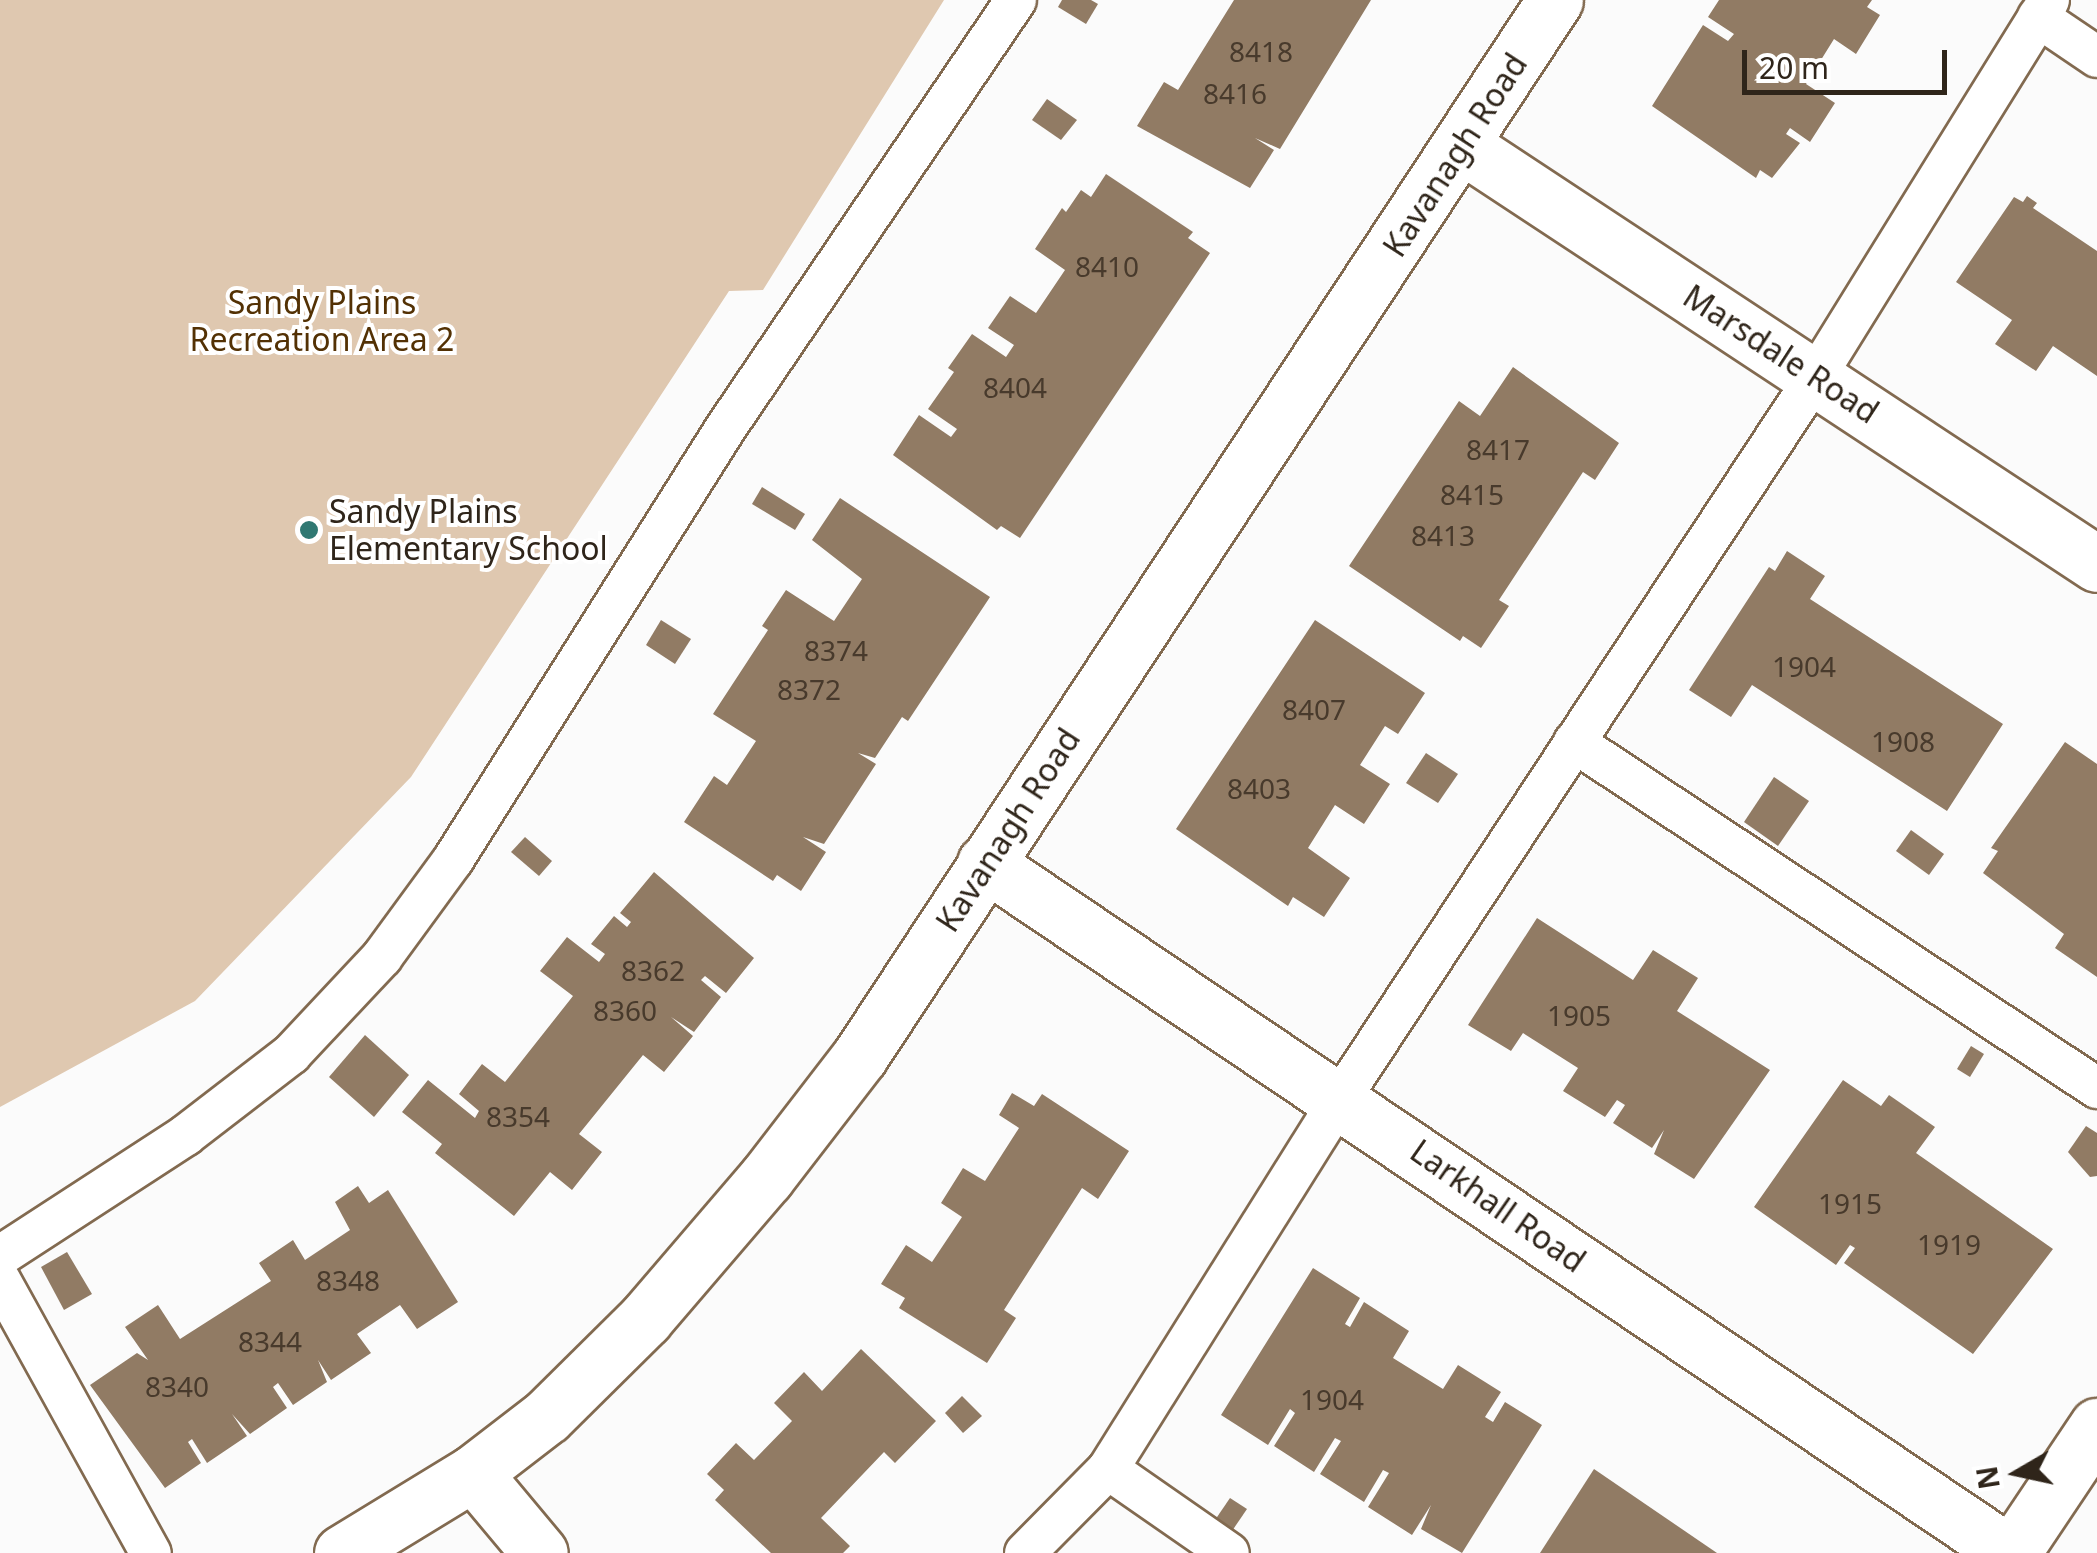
<!DOCTYPE html>
<style>
body{margin:0}
#map{position:relative;width:2097px;height:1553px;overflow:hidden;background:#fbfbfb;font-family:"Noto Sans",sans-serif}
div>[style]{position:absolute}
[style*='--x']{left:calc(var(--x)*1px);top:calc(var(--y)*1px);width:calc(var(--w)*1px);rotate:calc(var(--a)*1deg)}
.green>*{inset:0;background:#dfc8b0}
.building>*{inset:0;background:#917b64}
.roads{filter:drop-shadow(2px 0 #826a50) drop-shadow(-2px 0 #826a50) drop-shadow(0 2px #826a50) drop-shadow(0 -2px #826a50)}
.lane>*{height:40px;margin:-20px;padding:0 20px;transform-origin:20px;border-radius:20px;background:#fff}
.street>*{height:55px;margin:-27.5px;padding:0 27.5px;transform-origin:27.5px;border-radius:27.5px;background:#fff}
.dots>*{width:28px;height:28px;translate:-50% -50%;box-sizing:border-box;border:5px solid #fff;border-radius:50%}
span{translate:-50% -50%;white-space:nowrap;text-align:center;line-height:1.15;-webkit-text-stroke:8px #fff;paint-order:stroke}
.number-label{font-size:28px;color:#483a2c}
.number-label span{-webkit-text-stroke-width:0}
.street-label{font-size:32px;color:#2f251a}
.park-label{font-size:32px;color:#533104}
.poi-label{font-size:32px;color:#2f251a}
.left{translate:0 -50%;text-align:left}
.north{position:absolute;left:1967px;top:1423px;width:100px;height:100px;-webkit-text-stroke:8px #fff;paint-order:stroke;rotate:261deg;font-size:28px;font-weight:700;line-height:40px;text-align:center;color:#2f251a}
.north::after{content:'';display:block;margin:auto;width:35px;height:45px;background:#2f251a;clip-path:polygon(50% 0,100% 100%,50% 72%,0 100%)}
.scale{position:absolute;left:1742px;top:50px;width:205px;height:45px;box-sizing:border-box;border:5px solid #2f251a;border-top:0;padding-left:12px;font-size:30px;line-height:35px;white-space:nowrap;color:#2f251a;-webkit-text-stroke:8px #fff;paint-order:stroke}
</style>
<div id="map">
<div class="green">
<div style="clip-path:polygon(0 0,944px 0,763px 290px,729px 291px,411px 777px,195px 1001px,0 1107px)"></div>
</div>
<div class="building">
<div style="clip-path:polygon(1062px 0,1091px 0,1098px 4px,1086px 24px,1058px 7px)"></div>
<div style="clip-path:polygon(1234px 0,1371px 0,1280px 149px,1255px 138px,1274px 150px,1250px 188px,1137px 126px,1164px 82px,1178px 90px)"></div>
<div style="clip-path:polygon(1719px 0,1872px 0,1867px 7px,1880px 15px,1856px 54px,1834px 39px,1806px 84px,1835px 103px,1810px 142px,1790px 128px,1786px 134px,1800px 143px,1772px 178px,1760px 170px,1756px 178px,1652px 106px,1703px 25px,1728px 41px,1734px 34px,1708px 17px)"></div>
<div style="clip-path:polygon(1047px 99px,1077px 120px,1061px 140px,1032px 120px)"></div>
<div style="clip-path:polygon(1106px 174px,1193px 232px,1188px 238px,1210px 253px,1020px 538px,1001px 526px,997px 530px,893px 455px,919px 415px,951px 437px,957px 429px,928px 409px,954px 372px,948px 368px,972px 334px,1006px 357px,1014px 345px,988px 328px,1010px 296px,1036px 313px,1065px 270px,1035px 249px,1062px 208px,1066px 212px,1081px 190px,1091px 197px)"></div>
<div style="clip-path:polygon(2027px 196px,2037px 203px,2033px 208px,2097px 251px,2097px 376px,2053px 346px,2036px 371px,1995px 344px,2012px 320px,1956px 282px,2014px 197px,2023px 202px)"></div>
<div style="clip-path:polygon(1513px 367px,1619px 443px,1595px 480px,1583px 472px,1499px 600px,1509px 606px,1481px 648px,1463px 636px,1460px 641px,1349px 566px,1459px 401px,1480px 416px)"></div>
<div style="clip-path:polygon(762px 487px,805px 514px,795px 530px,752px 504px)"></div>
<div style="clip-path:polygon(840px 498px,990px 597px,908px 721px,902px 717px,875px 758px,858px 753px,876px 764px,824px 844px,803px 837px,826px 852px,801px 891px,777px 875px,773px 881px,684px 822px,714px 776px,727px 785px,756px 741px,713px 714px,768px 630px,762px 626px,786px 590px,834px 621px,862px 579px,812px 540px)"></div>
<div style="clip-path:polygon(1787px 551px,1825px 576px,1810px 599px,2003px 724px,1947px 811px,1752px 685px,1731px 717px,1689px 690px,1769px 567px,1775px 571px)"></div>
<div style="clip-path:polygon(661px 620px,691px 639px,675px 664px,646px 645px)"></div>
<div style="clip-path:polygon(1315px 620px,1425px 693px,1398px 734px,1385px 726px,1360px 765px,1390px 784px,1364px 824px,1335px 805px,1308px 848px,1350px 878px,1324px 917px,1293px 897px,1288px 906px,1176px 829px)"></div>
<div style="clip-path:polygon(2065px 742px,2097px 764px,2097px 977px,2055px 948px,2064px 934px,1983px 873px,1998px 851px,1991px 848px)"></div>
<div style="clip-path:polygon(1426px 753px,1458px 774px,1438px 803px,1406px 783px)"></div>
<div style="clip-path:polygon(1774px 777px,1809px 801px,1778px 846px,1744px 822px)"></div>
<div style="clip-path:polygon(1911px 830px,1944px 854px,1929px 875px,1896px 851px)"></div>
<div style="clip-path:polygon(525px 837px,552px 861px,539px 876px,511px 852px)"></div>
<div style="clip-path:polygon(654px 872px,754px 958px,726px 993px,705px 976px,701px 980px,721px 997px,694px 1032px,671px 1017px,693px 1036px,664px 1072px,643px 1055px,579px 1134px,602px 1152px,572px 1190px,550px 1172px,514px 1216px,435px 1153px,442px 1144px,402px 1112px,428px 1080px,475px 1118px,479px 1111px,459px 1094px,482px 1064px,505px 1082px,573px 996px,540px 971px,567px 937px,599px 962px,605px 954px,591px 944px,614px 916px,627px 927px,631px 922px,620px 913px)"></div>
<div style="clip-path:polygon(1537px 918px,1633px 980px,1653px 950px,1698px 978px,1677px 1011px,1770px 1070px,1694px 1179px,1654px 1154px,1664px 1130px,1652px 1148px,1613px 1123px,1625px 1105px,1617px 1100px,1605px 1117px,1563px 1091px,1578px 1068px,1523px 1033px,1511px 1051px,1468px 1025px)"></div>
<div style="clip-path:polygon(365px 1035px,409px 1075px,374px 1117px,329px 1077px)"></div>
<div style="clip-path:polygon(1971px 1046px,1984px 1054px,1970px 1077px,1957px 1069px)"></div>
<div style="clip-path:polygon(1843px 1080px,1881px 1106px,1889px 1095px,1935px 1127px,1916px 1153px,2053px 1249px,1973px 1354px,1844px 1263px,1855px 1248px,1850px 1245px,1836px 1265px,1754px 1207px)"></div>
<div style="clip-path:polygon(1012px 1093px,1034px 1106px,1042px 1094px,1129px 1151px,1098px 1199px,1082px 1188px,1004px 1310px,1016px 1318px,987px 1363px,899px 1308px,905px 1298px,881px 1284px,906px 1245px,932px 1262px,962px 1217px,941px 1203px,963px 1168px,985px 1181px,1019px 1128px,999px 1115px)"></div>
<div style="clip-path:polygon(2086px 1126px,2097px 1133px,2097px 1176px,2090px 1177px,2068px 1152px)"></div>
<div style="clip-path:polygon(358px 1186px,369px 1203px,388px 1190px,458px 1302px,417px 1329px,400px 1305px,357px 1334px,371px 1353px,331px 1380px,318px 1360px,327px 1382px,293px 1405px,278px 1383px,273px 1387px,287px 1408px,250px 1434px,232px 1414px,247px 1436px,207px 1463px,192px 1439px,188px 1442px,201px 1463px,165px 1488px,90px 1385px,137px 1353px,148px 1360px,125px 1327px,158px 1305px,180px 1339px,271px 1281px,259px 1263px,293px 1240px,305px 1260px,350px 1230px,335px 1202px)"></div>
<div style="clip-path:polygon(67px 1252px,92px 1294px,64px 1310px,41px 1267px)"></div>
<div style="clip-path:polygon(1313px 1268px,1360px 1298px,1345px 1324px,1350px 1327px,1364px 1302px,1409px 1331px,1393px 1358px,1443px 1389px,1458px 1365px,1501px 1392px,1485px 1417px,1493px 1422px,1505px 1402px,1542px 1425px,1462px 1553px,1421px 1529px,1431px 1505px,1412px 1535px,1368px 1507px,1389px 1473px,1383px 1470px,1364px 1502px,1320px 1474px,1341px 1441px,1335px 1438px,1314px 1472px,1274px 1446px,1295px 1413px,1290px 1409px,1268px 1445px,1221px 1415px)"></div>
<div style="clip-path:polygon(861px 1349px,936px 1421px,895px 1463px,884px 1452px,821px 1518px,850px 1546px,843px 1553px,771px 1553px,715px 1500px,724px 1490px,707px 1474px,736px 1443px,754px 1460px,792px 1421px,774px 1403px,804px 1372px,822px 1391px)"></div>
<div style="clip-path:polygon(962px 1396px,982px 1416px,963px 1433px,945px 1413px)"></div>
<div style="clip-path:polygon(1594px 1469px,1717px 1553px,1540px 1553px)"></div>
<div style="clip-path:polygon(1230px 1498px,1247px 1509px,1232px 1531px,1215px 1520px)"></div>
</div>
<div class="roads">
<div class="lane">
<div style="--x:2038;--y:17;--w:71;--a:34.1"></div>
<div style="--x:1574;--y:742;--w:627;--a:33.49"></div>
<div style="--x:0;--y:1256;--w:222;--a:-33"></div>
<div style="--x:186;--y:1135;--w:133;--a:-37.6"></div>
<div style="--x:291;--y:1054;--w:133;--a:-46.8"></div>
<div style="--x:382;--y:957;--w:120;--a:-53.8"></div>
<div style="--x:453;--y:860;--w:510;--a:-57.74"></div>
<div style="--x:725;--y:429;--w:518;--a:-55.85"></div>
<div style="--x:0;--y:1280;--w:312;--a:61.1"></div>
<div style="--x:1108;--y:1469;--w:147;--a:34.8"></div>
<div style="--x:1025;--y:1553;--w:118;--a:-45.3"></div>
<div style="--x:1108;--y:1469;--w:437;--a:-57.9"></div>
<div style="--x:1340;--y:1099;--w:866;--a:-56.64"></div>
<div style="--x:1816;--y:376;--w:442;--a:-58.2"></div>
</div>
<div class="street">
<div style="--x:1463;--y:146;--w:759;--a:33.4"></div>
<div style="--x:985;--y:863;--w:1235;--a:33.97"></div>
<div style="--x:473;--y:1473;--w:104;--a:50.1"></div>
<div style="--x:342;--y:1553;--w:153;--a:-31.4"></div>
<div style="--x:473;--y:1473;--w:93;--a:-37.6"></div>
<div style="--x:547;--y:1416;--w:138;--a:-44.7"></div>
<div style="--x:645;--y:1319;--w:186;--a:-49.4"></div>
<div style="--x:766;--y:1178;--w:154;--a:-52.4"></div>
<div style="--x:860;--y:1056;--w:1264;--a:-56.65"></div>
<div style="--x:2012;--y:1553;--w:153;--a:-56.2"></div>
</div>
</div>
<div class="dots">
<div style="left:309px;top:530px;background:#307872"></div>
</div>
<div class="number-label">
<span style="left:1261px;top:51px">8418</span>
<span style="left:1235px;top:93px">8416</span>
<span style="left:1107px;top:266px">8410</span>
<span style="left:1015px;top:387px">8404</span>
<span style="left:1498px;top:449px">8417</span>
<span style="left:1472px;top:494px">8415</span>
<span style="left:1443px;top:535px">8413</span>
<span style="left:836px;top:650px">8374</span>
<span style="left:1804px;top:666px">1904</span>
<span style="left:809px;top:689px">8372</span>
<span style="left:1314px;top:709px">8407</span>
<span style="left:1903px;top:741px">1908</span>
<span style="left:1259px;top:788px">8403</span>
<span style="left:653px;top:970px">8362</span>
<span style="left:625px;top:1010px">8360</span>
<span style="left:1579px;top:1015px">1905</span>
<span style="left:518px;top:1116px">8354</span>
<span style="left:1850px;top:1203px">1915</span>
<span style="left:1949px;top:1244px">1919</span>
<span style="left:348px;top:1280px">8348</span>
<span style="left:270px;top:1341px">8344</span>
<span style="left:177px;top:1386px">8340</span>
<span style="left:1332px;top:1399px">1904</span>
</div>
<div class="street-label">
<span style="left:1455px;top:155px;rotate:-57deg">Kavanagh Road</span>
<span style="left:1781px;top:354px;rotate:33deg">Marsdale Road</span>
<span style="left:1008px;top:830px;rotate:-57deg">Kavanagh Road</span>
<span style="left:1498px;top:1206px;rotate:35deg">Larkhall Road</span>
</div>
<div class="park-label">
<span style="left:322px;top:321px">Sandy Plains<br>Recreation Area 2</span>
</div>
<div class="poi-label">
<span class="left" style="left:329px;top:530px">Sandy Plains<br>Elementary School</span>
</div>
<div class="north">N</div>
<div class="scale">20 m</div>
</div>
